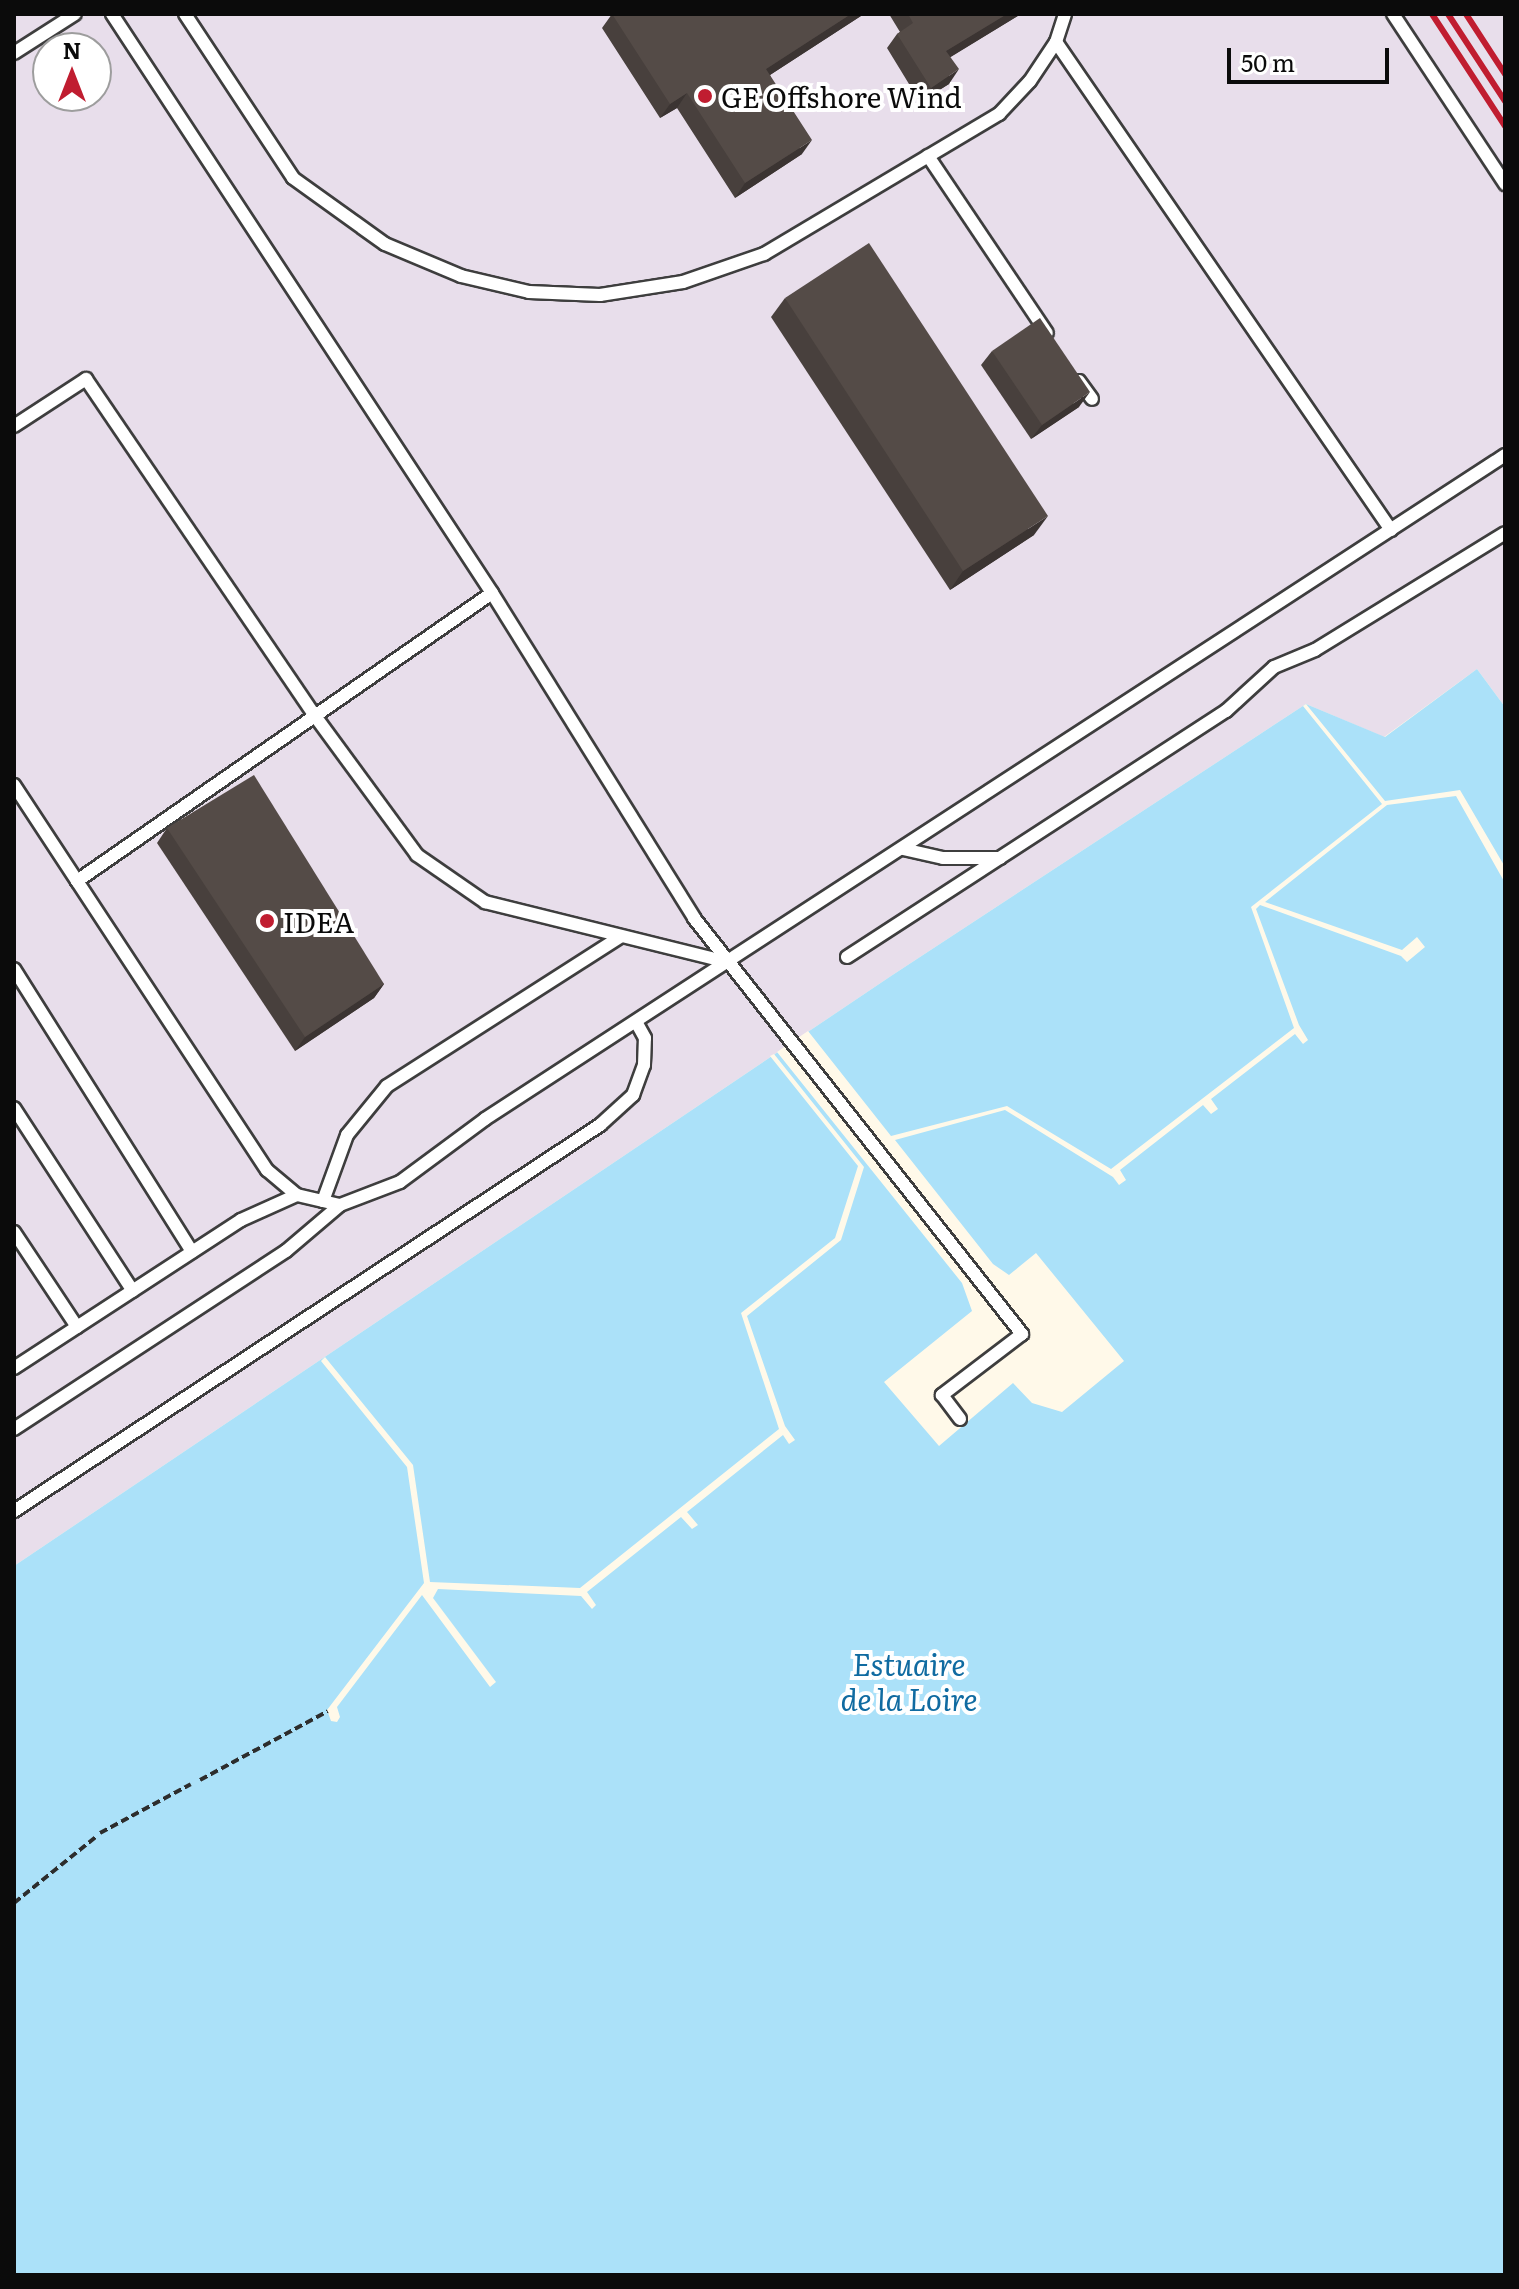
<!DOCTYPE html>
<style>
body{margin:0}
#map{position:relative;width:1519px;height:2289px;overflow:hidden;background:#fff9e9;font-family:Literata,serif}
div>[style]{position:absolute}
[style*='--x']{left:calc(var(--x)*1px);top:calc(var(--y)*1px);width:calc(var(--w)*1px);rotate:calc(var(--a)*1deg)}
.industrial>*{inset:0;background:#e8deeb}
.water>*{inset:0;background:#abe1f9}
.pier>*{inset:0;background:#fff9e9}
.path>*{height:4px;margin-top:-2px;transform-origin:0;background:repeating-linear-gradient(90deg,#2d2d2d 0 8px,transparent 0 12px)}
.roads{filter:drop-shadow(2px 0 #3e3e3e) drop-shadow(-2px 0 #3e3e3e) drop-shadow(0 2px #3e3e3e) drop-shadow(0 -2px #3e3e3e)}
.lane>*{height:12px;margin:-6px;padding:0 6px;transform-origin:6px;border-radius:6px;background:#fff}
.rail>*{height:6px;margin:-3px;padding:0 3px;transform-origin:3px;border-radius:3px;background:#c01d30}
.wall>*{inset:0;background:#48403d}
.shaded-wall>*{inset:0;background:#3b3432}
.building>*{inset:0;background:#544b47}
.dots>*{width:22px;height:22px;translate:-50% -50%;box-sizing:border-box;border:4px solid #fff;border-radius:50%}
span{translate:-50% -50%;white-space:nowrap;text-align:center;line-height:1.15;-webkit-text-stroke:8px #fff;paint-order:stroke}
.poi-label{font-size:28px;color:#0b0b0b}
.left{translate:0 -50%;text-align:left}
.water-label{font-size:30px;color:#106ba1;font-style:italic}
.frame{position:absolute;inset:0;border:16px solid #0b0b0b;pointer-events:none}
.north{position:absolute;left:32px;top:32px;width:80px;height:80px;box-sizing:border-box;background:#fff;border:2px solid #9d9d9d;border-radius:50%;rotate:0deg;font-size:22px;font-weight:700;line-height:32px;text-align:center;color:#0b0b0b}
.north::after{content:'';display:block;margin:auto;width:28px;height:36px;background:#c01d30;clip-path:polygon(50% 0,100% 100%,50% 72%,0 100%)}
.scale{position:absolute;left:1227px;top:48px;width:162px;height:36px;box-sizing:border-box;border:4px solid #0b0b0b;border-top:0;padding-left:10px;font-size:24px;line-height:28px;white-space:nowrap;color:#0b0b0b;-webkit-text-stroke:6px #fff;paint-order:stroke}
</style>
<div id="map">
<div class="industrial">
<div style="clip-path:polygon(evenodd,14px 14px,1505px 14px,1505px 707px,1477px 669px,1384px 737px,1306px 704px,891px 976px,14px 1566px,14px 14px,48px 48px,96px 48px,96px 96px,48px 96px,48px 48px)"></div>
</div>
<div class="water">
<div style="clip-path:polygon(1477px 669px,1505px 707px,1505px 2275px,14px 2275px,14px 1566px,891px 976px,1306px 704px,1385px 737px)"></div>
</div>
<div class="pier">
<div style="clip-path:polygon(1306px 704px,1385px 801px,1460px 790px,1505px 867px,1505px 883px,1456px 796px,1387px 805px,1265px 902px,1402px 950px,1417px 937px,1425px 947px,1407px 962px,1401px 956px,1260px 905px,1256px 909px,1299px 1025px,1308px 1040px,1303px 1044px,1295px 1034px,1211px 1099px,1218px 1109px,1211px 1114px,1203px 1105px,1120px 1170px,1126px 1180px,1119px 1185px,1113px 1177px,1005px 1110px,895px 1140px,993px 1264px,1009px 1275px,1036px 1253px,1124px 1361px,1062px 1412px,1032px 1403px,1013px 1383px,939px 1446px,884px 1382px,972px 1311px,962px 1283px,777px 1052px,808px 1031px,891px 1136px,1007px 1106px,1111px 1169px,1294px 1028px,1251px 907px,1382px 804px,1303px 706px)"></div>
<div style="clip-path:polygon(774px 1054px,864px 1167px,841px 1240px,747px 1316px,785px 1426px,795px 1440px,789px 1444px,783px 1435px,687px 1512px,698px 1525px,692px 1529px,681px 1517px,587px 1592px,596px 1605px,592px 1609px,581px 1596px,438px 1589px,433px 1598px,496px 1682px,490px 1687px,422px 1595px,337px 1707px,340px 1717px,337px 1722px,331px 1721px,327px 1710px,424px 1583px,407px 1467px,321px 1361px,325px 1357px,413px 1465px,430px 1582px,580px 1588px,779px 1429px,741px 1313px,835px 1238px,858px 1166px,770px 1056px)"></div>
</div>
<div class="path">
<div style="--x:200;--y:1780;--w:145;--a:-28.3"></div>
<div style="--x:100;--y:1833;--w:103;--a:-28.3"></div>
<div style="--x:14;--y:1903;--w:107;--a:-38.9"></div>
</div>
<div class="roads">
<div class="lane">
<div style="--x:112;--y:14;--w:693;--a:56.72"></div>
<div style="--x:492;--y:593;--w:383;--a:58.1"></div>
<div style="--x:694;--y:918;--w:530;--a:51.75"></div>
<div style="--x:1022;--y:1334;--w:101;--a:142.7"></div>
<div style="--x:942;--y:1395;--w:30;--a:53"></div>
<div style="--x:185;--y:14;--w:196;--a:56.6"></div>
<div style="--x:293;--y:178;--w:113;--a:35.7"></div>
<div style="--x:385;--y:244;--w:82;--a:22.8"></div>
<div style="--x:461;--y:276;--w:70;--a:13.2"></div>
<div style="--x:529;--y:292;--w:71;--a:2.4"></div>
<div style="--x:600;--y:295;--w:84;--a:-8.9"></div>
<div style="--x:683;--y:282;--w:86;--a:-19.1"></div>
<div style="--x:764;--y:254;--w:274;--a:-30.8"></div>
<div style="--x:999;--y:114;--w:45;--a:-46.8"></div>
<div style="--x:1030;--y:81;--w:47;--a:-56.3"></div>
<div style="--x:1056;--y:42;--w:29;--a:-72"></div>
<div style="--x:1393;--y:14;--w:204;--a:56.6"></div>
<div style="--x:1056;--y:42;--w:592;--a:55.53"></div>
<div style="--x:14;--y:53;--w:72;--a:-32.6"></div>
<div style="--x:928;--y:156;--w:213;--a:56.1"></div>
<div style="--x:1079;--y:381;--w:22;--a:54"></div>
<div style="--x:14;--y:426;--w:86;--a:-33.1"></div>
<div style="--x:86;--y:379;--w:407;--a:55.8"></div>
<div style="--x:315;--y:716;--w:172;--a:53.7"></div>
<div style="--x:417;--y:855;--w:83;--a:34.7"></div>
<div style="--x:485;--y:902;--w:250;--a:13.9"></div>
<div style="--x:14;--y:785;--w:461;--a:56.7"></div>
<div style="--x:267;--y:1170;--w:39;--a:40"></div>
<div style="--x:297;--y:1195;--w:44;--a:13.1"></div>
<div style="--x:340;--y:1205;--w:64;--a:-21"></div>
<div style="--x:400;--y:1182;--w:106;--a:-36.5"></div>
<div style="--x:485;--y:1119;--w:1217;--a:-33.06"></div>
<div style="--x:903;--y:849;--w:41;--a:12.7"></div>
<div style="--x:943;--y:858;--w:57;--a:0"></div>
<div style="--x:77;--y:881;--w:505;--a:-34.76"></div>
<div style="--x:847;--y:957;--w:452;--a:-33"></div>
<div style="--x:1226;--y:711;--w:65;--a:-42.5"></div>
<div style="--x:1274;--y:667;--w:44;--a:-22.5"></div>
<div style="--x:1315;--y:650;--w:223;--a:-31.6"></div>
<div style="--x:14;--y:969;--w:334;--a:57.8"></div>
<div style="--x:14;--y:1108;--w:218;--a:57"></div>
<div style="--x:323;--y:1201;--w:70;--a:-70"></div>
<div style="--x:347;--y:1135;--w:63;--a:-50.8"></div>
<div style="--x:387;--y:1086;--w:277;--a:-32.6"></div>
<div style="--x:14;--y:1232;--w:114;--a:56.4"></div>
<div style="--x:14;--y:1368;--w:271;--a:-33.1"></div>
<div style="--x:241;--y:1220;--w:61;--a:-24.1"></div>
<div style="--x:14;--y:1429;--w:325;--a:-33.2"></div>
<div style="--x:286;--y:1251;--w:71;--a:-40.4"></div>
<div style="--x:14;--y:1511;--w:702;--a:-33.37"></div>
<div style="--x:600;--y:1125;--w:45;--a:-42.3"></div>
<div style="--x:633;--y:1095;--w:32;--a:-70"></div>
<div style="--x:644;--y:1065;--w:27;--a:-88"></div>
<div style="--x:645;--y:1038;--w:18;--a:-119"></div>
</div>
</div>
<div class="rail">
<div style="--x:1432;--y:14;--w:134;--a:56.9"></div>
<div style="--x:1448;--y:14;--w:104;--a:56.8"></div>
<div style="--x:1466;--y:14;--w:72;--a:57"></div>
</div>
<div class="wall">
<div style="clip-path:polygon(612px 14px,864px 14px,770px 75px,802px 154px,735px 198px,677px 108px,660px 118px,602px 28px)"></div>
<div style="clip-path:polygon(889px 14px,1021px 14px,950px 57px,949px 84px,920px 102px,887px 48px,897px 34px,900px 32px)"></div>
<div style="clip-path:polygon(785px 298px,1034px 535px,950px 590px,771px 317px)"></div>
<div style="clip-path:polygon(992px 351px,1079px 407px,1031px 439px,981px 365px)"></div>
<div style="clip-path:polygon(167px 828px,384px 984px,374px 998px,295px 1051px,157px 843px)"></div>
</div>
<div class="shaded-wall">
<div style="clip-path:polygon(851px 14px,864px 14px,756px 84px,766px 69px)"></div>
<div style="clip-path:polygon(1007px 14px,1021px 14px,936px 66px,946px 51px)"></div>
<div style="clip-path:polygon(959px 69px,949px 84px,920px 102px,931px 88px)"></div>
<div style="clip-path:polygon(687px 93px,677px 108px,660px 118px,670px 104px)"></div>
<div style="clip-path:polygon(812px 140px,802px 154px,735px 198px,745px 183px)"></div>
<div style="clip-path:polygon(1090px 392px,1079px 407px,1031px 439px,1042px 425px)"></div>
<div style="clip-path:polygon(1048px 516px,1034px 535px,950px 590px,963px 571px)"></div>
<div style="clip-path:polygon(384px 984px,374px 998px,295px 1051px,305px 1037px)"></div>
</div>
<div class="building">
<div style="clip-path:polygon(612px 14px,851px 14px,766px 69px,812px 140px,745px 183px,687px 93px,670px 104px)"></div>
<div style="clip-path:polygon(908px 14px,1007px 14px,946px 51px,959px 69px,931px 88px,897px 34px,913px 23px)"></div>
<div style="clip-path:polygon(869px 243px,1048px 516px,963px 571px,785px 298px)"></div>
<div style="clip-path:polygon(1040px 318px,1090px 392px,1042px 425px,992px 351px)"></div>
<div style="clip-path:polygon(254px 775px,384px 984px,305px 1037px,167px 828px)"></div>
</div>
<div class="dots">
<div style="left:705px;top:96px;background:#c01d30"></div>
<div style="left:267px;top:921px;background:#c01d30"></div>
</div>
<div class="poi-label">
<span class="left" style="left:721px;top:96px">GE Offshore Wind</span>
<span class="left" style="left:283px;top:921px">IDEA</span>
</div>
<div class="water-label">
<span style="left:909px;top:1680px">Estuaire<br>de la Loire</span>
</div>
<div class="frame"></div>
<div class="north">N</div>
<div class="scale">50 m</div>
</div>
